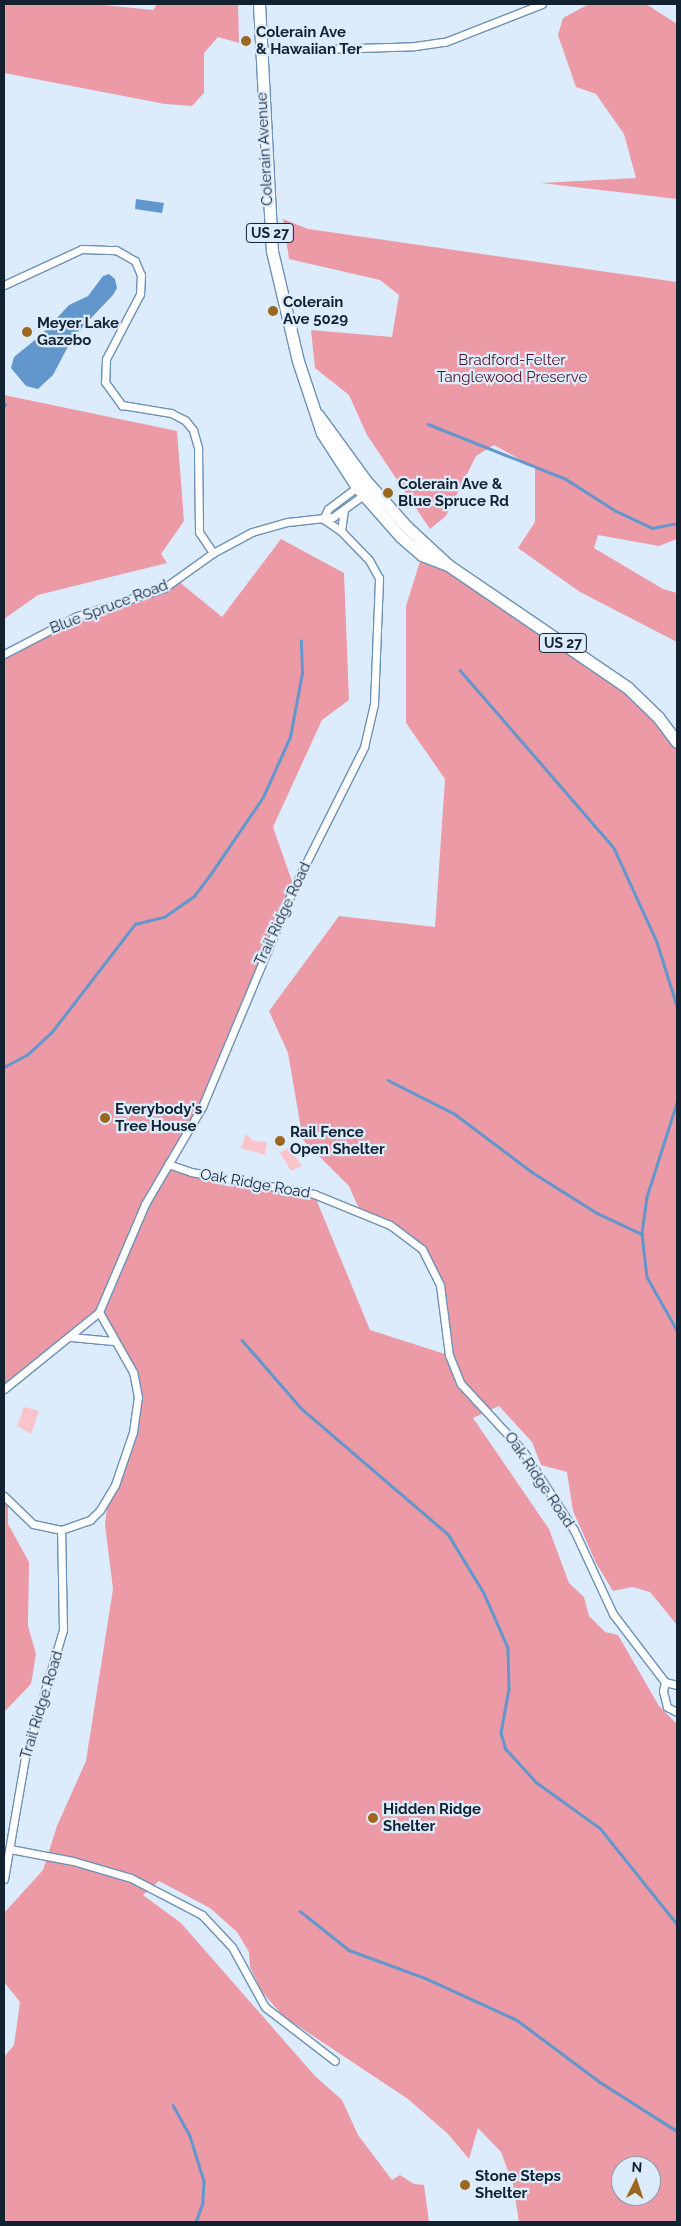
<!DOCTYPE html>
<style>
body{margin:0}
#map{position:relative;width:681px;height:2226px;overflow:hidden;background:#ddecfd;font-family:Raleway,sans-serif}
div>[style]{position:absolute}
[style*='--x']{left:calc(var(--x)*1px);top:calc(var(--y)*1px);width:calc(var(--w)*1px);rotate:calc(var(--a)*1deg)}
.green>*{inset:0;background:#fbc4cb}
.forest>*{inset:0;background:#eb9aa6}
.water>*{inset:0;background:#6297cd}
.stream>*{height:2.5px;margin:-1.25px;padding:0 1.25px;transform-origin:1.25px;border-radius:1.25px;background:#6297cd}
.roads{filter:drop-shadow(1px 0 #6c91b6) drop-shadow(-1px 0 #6c91b6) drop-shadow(0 1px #6c91b6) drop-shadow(0 -1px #6c91b6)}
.minor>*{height:7px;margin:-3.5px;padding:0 3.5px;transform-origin:3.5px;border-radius:3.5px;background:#fff}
.primary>*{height:11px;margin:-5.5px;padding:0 5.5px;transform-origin:5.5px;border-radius:5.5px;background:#fff}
.dots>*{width:14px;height:14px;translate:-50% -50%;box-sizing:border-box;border:2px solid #ddecfd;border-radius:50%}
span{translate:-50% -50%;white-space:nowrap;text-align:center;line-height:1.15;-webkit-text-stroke:4.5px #ddecfd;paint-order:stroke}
.shield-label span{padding:1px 4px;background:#ddecfd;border:1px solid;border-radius:4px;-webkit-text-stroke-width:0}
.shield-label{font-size:14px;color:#132230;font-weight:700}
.poi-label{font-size:15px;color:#132230;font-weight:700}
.left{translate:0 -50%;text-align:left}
.street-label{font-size:15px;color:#132230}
.park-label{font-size:15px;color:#571024}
.frame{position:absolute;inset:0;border:5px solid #132230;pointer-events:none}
.north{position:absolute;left:611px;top:2156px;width:50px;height:50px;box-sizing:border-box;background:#ddecfd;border:1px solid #8c9bab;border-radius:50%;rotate:4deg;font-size:14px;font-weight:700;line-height:20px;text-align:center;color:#132230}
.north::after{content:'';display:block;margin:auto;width:18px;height:22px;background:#9c681f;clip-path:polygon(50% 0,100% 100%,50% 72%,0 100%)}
</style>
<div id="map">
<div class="green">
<div style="clip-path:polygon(246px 1134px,254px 1141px,267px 1142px,265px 1155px,241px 1148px)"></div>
<div style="clip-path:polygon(289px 1147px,302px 1166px,291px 1171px,280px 1153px)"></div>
<div style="clip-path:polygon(24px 1407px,39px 1411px,31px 1434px,17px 1426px)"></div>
</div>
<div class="forest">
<div style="clip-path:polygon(4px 4px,94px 4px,153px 10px,157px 4px,238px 4px,239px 43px,218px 37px,204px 53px,204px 93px,192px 106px,165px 104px,4px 73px)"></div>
<div style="clip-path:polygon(589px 4px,646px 4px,677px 24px,677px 199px,541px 183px,636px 178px,624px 134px,596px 94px,576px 87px,558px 35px,563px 18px)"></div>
<div style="clip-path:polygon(283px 219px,308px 229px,677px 282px,677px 539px,659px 546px,598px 535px,594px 548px,663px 589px,677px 593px,677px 642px,580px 592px,518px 548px,535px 522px,535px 468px,494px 445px,476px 456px,446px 516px,430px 529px,367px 435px,349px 395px,315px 368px,311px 330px,392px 337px,399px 295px,380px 280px,289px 259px)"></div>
<div style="clip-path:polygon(4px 395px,177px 431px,184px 521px,161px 554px,167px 563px,38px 595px,4px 619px)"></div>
<div style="clip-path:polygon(evenodd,281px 539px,344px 573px,349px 700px,322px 720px,273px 827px,294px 887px,213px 1084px,168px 1164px,314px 1194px,370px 1330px,448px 1355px,440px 1284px,413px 1240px,360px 1211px,349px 1186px,303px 1140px,288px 1053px,269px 1011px,339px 916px,435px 927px,445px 779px,406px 723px,406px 606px,422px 555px,448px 565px,628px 688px,677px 742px,677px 1625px,650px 1592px,632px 1587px,613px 1591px,596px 1563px,573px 1511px,567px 1472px,541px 1465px,532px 1442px,499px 1406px,473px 1418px,549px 1529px,569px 1583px,584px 1597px,589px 1616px,605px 1632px,618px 1635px,659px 1706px,677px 1724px,677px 2222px,519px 2222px,513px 2184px,501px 2152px,478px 2128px,469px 2159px,448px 2134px,408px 2099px,283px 2016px,262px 1992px,250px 1967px,249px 1952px,237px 1932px,210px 1908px,159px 1881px,143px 1895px,181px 1923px,315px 2076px,342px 2100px,358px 2135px,392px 2180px,400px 2175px,414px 2184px,424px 2185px,429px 2222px,4px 2222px,4px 2057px,14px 2045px,20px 2002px,4px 1982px,4px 1913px,43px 1870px,57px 1826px,86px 1761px,113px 1589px,105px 1525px,108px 1498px,133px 1432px,137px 1387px,99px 1312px,4px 1389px,4px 654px,50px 629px,177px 580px,222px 617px,281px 539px,621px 2166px,651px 2166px,651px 2196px,621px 2196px,621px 2166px)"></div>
<div style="clip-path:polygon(4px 1496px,8px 1502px,8px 1524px,29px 1562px,28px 1626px,36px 1654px,31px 1684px,4px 1712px)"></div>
</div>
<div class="water">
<div style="clip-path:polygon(136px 199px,164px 203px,162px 213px,135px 209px)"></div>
<div style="clip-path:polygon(109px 274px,115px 279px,117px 288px,113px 295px,73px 337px,53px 375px,38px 389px,26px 386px,11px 368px,14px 357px,41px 335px,69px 305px,88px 296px,103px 276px)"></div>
</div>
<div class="stream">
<div style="--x:4;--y:406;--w:2;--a:-63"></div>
<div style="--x:428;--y:424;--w:149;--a:21.7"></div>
<div style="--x:566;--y:479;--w:59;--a:32.6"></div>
<div style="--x:616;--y:511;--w:40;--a:25"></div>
<div style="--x:652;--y:528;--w:25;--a:-11"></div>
<div style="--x:460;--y:670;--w:235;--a:49.1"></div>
<div style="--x:614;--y:848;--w:103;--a:65.4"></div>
<div style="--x:657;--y:942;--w:67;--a:72.6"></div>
<div style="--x:4;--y:1067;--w:26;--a:-28"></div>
<div style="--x:27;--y:1055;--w:33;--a:-43"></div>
<div style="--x:51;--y:1033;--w:138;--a:-52.4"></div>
<div style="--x:135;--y:924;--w:30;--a:-14"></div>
<div style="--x:164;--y:917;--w:37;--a:-35"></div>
<div style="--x:194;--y:896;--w:26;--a:-53"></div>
<div style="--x:210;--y:875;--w:94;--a:-55.8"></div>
<div style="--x:263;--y:797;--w:66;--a:-65.8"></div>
<div style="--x:290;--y:737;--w:65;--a:-79.4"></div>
<div style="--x:302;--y:673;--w:32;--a:-92"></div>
<div style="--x:388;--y:1080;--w:75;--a:26.9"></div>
<div style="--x:455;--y:1114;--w:96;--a:37"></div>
<div style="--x:532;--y:1172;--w:77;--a:32.2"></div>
<div style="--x:597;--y:1213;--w:50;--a:25"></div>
<div style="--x:677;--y:1103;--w:99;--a:107.7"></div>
<div style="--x:647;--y:1197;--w:37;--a:98"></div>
<div style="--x:642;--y:1234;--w:43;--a:83.4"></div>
<div style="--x:647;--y:1277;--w:61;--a:60.5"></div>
<div style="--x:242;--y:1340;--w:91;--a:49"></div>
<div style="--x:302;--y:1409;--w:192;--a:40.6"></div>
<div style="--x:448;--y:1534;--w:69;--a:58.6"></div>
<div style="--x:484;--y:1593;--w:60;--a:66.4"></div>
<div style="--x:508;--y:1648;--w:41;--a:88.6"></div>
<div style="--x:509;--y:1689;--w:45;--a:100.3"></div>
<div style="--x:501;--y:1733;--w:17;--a:73"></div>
<div style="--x:506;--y:1749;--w:45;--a:47.7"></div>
<div style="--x:536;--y:1782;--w:79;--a:35.7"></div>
<div style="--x:600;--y:1828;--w:123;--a:51.3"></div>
<div style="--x:300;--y:1911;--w:63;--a:38.5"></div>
<div style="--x:349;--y:1950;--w:81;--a:20.2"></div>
<div style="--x:425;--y:1978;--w:101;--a:24.5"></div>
<div style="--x:517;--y:2020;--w:104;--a:36.8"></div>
<div style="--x:600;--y:2082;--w:91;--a:32.5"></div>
<div style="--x:173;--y:2105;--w:35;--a:61"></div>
<div style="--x:190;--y:2136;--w:47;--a:72.7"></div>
<div style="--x:204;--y:2181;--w:22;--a:93"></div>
<div style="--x:203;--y:2203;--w:20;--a:110"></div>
</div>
<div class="roads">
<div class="minor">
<div style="--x:260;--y:51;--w:155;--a:-1.8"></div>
<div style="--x:415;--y:46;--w:30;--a:-8"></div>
<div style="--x:445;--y:42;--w:104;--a:-21.4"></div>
<div style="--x:4;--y:285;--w:86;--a:-24.8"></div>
<div style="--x:82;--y:249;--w:34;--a:2"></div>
<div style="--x:116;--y:250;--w:22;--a:30"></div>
<div style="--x:135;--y:261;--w:15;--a:67"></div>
<div style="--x:141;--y:275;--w:19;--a:93"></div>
<div style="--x:140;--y:294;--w:73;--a:117.6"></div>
<div style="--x:106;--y:359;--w:23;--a:92"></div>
<div style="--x:105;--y:382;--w:29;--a:54"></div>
<div style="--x:122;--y:405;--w:50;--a:9.3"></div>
<div style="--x:171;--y:413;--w:16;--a:27"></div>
<div style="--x:185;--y:420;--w:13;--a:51"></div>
<div style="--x:193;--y:430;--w:19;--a:74"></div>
<div style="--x:198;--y:448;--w:84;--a:89.3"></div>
<div style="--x:199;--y:532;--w:25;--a:56"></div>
<div style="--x:323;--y:519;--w:11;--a:-63"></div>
<div style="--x:328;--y:509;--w:39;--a:-37"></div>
<div style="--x:341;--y:531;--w:21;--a:-82"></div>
<div style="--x:4;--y:654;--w:82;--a:-27.5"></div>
<div style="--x:77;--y:616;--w:91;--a:-17.8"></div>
<div style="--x:164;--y:588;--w:60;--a:-35.5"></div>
<div style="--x:213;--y:553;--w:44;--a:-28.3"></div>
<div style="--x:252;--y:532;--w:37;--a:-16"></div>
<div style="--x:288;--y:522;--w:45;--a:-6.3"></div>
<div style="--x:333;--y:517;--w:41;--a:-36"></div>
<div style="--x:168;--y:1164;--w:24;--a:19"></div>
<div style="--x:191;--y:1172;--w:125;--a:10.1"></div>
<div style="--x:314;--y:1194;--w:82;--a:22.2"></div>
<div style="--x:390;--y:1225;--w:40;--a:37"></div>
<div style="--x:422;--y:1249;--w:40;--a:63.4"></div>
<div style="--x:440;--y:1285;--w:71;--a:82.7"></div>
<div style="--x:449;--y:1355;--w:31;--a:68"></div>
<div style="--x:461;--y:1384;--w:91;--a:47.2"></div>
<div style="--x:523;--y:1451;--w:94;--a:57.2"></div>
<div style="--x:574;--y:1530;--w:93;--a:65.1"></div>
<div style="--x:613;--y:1614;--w:86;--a:52.6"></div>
<div style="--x:71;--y:1337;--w:42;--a:5.4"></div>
<div style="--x:4;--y:1389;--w:122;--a:-39"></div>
<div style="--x:99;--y:1312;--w:117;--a:-66.9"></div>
<div style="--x:145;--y:1204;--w:113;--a:-59.6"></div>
<div style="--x:202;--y:1107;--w:238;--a:-67.3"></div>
<div style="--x:294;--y:887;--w:157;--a:-63.4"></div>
<div style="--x:364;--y:747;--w:44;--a:-76.9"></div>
<div style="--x:374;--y:704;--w:126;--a:-87.7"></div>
<div style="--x:379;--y:578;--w:21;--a:-119"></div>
<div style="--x:369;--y:560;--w:40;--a:-134"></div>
<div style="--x:341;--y:531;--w:22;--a:-146"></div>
<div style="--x:4;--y:1496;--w:40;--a:44"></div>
<div style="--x:33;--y:1524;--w:29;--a:12"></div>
<div style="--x:61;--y:1530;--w:31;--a:-19"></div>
<div style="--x:90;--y:1520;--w:14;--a:-45"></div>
<div style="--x:100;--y:1510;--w:29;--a:-59"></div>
<div style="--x:115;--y:1485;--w:56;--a:-71.2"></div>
<div style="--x:133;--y:1432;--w:35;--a:-82"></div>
<div style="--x:138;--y:1397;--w:25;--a:-101"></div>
<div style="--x:133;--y:1372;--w:69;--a:-119.5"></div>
<div style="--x:677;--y:1685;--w:12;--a:-166"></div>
<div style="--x:665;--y:1682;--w:9;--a:103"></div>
<div style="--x:663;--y:1691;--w:16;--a:76"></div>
<div style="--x:667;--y:1707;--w:11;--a:27"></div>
<div style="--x:10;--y:1849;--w:64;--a:10.8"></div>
<div style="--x:73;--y:1861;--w:60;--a:16.3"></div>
<div style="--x:131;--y:1878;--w:80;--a:27.5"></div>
<div style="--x:202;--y:1915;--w:44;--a:46.8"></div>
<div style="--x:232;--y:1947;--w:68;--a:61.2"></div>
<div style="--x:265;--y:2007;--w:88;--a:37.6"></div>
<div style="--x:4;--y:1879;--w:123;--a:-80.2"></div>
<div style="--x:25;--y:1758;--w:134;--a:-73.5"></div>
<div style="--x:63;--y:1630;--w:100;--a:-91.1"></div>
</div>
<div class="primary">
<div style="--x:259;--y:4;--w:247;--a:87"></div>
<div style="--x:272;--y:251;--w:113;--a:76.7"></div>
<div style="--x:298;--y:361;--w:76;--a:71.6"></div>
<div style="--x:322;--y:433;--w:64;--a:57.1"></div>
<div style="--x:357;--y:487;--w:65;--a:48.7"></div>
<div style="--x:400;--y:536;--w:29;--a:41"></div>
<div style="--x:422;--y:555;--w:28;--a:21"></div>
<div style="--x:318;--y:415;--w:82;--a:54"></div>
<div style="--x:366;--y:481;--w:62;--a:48.3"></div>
<div style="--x:407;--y:527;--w:56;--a:42.8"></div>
<div style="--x:448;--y:565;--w:218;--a:34.3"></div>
<div style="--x:628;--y:688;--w:42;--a:44"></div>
<div style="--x:658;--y:717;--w:31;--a:53"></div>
</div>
</div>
<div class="dots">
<div style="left:246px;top:41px;background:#9c681f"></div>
<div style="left:273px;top:311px;background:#9c681f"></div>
<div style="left:27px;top:332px;background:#9c681f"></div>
<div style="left:388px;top:493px;background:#9c681f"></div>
<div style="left:105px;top:1118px;background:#9c681f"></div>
<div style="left:280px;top:1141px;background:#9c681f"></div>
<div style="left:373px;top:1818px;background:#9c681f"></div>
<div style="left:465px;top:2185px;background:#9c681f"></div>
</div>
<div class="shield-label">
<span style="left:270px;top:233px">US 27</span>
<span style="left:563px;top:643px">US 27</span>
</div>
<div class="poi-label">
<span class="left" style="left:256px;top:41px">Colerain Ave<br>&amp; Hawaiian Ter</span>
<span class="left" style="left:283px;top:311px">Colerain<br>Ave 5029</span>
<span class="left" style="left:37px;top:332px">Meyer Lake<br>Gazebo</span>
<span class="left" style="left:398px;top:493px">Colerain Ave &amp;<br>Blue Spruce Rd</span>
<span class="left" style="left:115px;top:1118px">Everybody's<br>Tree House</span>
<span class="left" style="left:290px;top:1141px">Rail Fence<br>Open Shelter</span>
<span class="left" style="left:383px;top:1818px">Hidden Ridge<br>Shelter</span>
<span class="left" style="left:475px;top:2185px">Stone Steps<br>Shelter</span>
</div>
<div class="street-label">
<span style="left:265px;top:149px;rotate:-93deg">Colerain Avenue</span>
<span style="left:109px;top:607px;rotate:-21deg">Blue Spruce Road</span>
<span style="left:283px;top:914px;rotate:-65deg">Trail Ridge Road</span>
<span style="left:255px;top:1184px;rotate:10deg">Oak Ridge Road</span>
<span style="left:539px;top:1480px;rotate:56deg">Oak Ridge Road</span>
<span style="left:42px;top:1705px;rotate:-73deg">Trail Ridge Road</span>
</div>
<div class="park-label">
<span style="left:512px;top:369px">Bradford-Felter<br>Tanglewood Preserve</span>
</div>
<div class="frame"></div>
<div class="north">N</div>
</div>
